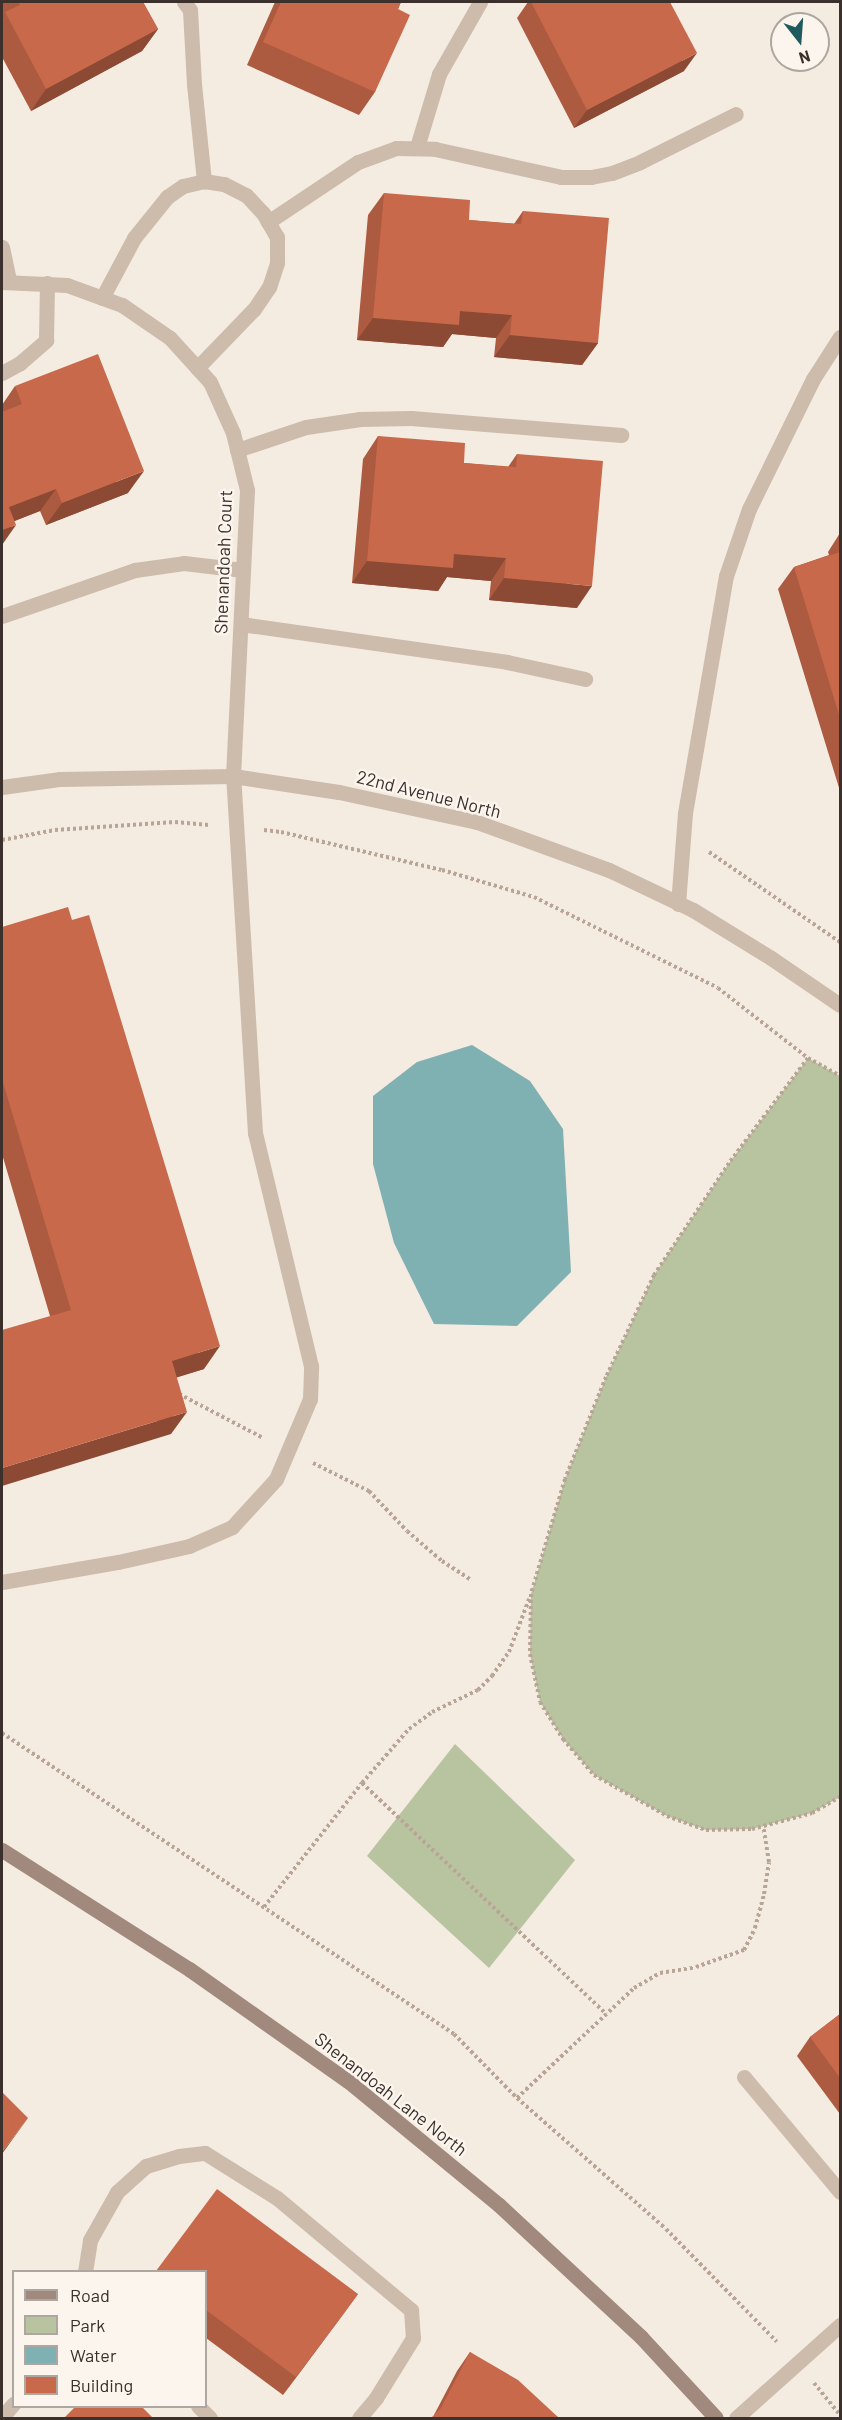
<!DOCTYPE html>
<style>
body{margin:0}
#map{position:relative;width:842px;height:2420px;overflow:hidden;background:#f4ebe1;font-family:Barlow,sans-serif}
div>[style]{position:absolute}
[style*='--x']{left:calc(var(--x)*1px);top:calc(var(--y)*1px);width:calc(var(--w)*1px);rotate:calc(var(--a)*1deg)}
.green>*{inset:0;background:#b8c4a0}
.water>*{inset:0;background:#7fb0b2}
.path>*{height:4px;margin-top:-2px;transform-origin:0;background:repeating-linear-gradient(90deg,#b9a596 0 3px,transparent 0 6px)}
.lane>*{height:15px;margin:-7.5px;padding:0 7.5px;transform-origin:7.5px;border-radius:7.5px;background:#cdbbac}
.street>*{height:15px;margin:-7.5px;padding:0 7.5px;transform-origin:7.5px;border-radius:7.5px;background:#cdbbac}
.secondary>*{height:15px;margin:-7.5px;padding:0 7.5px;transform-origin:7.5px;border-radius:7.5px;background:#a18a7d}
.wall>*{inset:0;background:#ac5a40}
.shaded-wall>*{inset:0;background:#8c4a34}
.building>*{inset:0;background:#c8694b}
span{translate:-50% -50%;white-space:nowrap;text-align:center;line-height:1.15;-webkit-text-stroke:5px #fbf5ee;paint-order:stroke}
.street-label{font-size:18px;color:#3b302b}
.frame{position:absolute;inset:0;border:3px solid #3b302b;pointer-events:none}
.legend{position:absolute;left:12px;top:2270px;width:195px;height:138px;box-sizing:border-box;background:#fbf5ee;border:2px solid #aea6a0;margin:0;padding:8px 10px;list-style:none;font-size:18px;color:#3b302b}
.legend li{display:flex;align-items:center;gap:12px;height:30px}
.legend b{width:30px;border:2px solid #aea6a0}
.north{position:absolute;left:770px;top:12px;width:60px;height:60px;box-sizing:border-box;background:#fbf5ee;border:2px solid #aea6a0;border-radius:50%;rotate:163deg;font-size:16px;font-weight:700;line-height:24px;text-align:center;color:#3b302b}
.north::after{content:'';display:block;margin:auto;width:21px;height:27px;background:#1f5a5e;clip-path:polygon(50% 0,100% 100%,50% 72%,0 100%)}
</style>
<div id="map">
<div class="green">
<div style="clip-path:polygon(808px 1058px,840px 1076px,840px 1797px,812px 1813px,752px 1829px,706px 1830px,667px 1816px,594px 1775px,563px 1739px,540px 1702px,530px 1654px,531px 1594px,565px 1479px,606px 1377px,654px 1275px,729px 1163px)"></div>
<div style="clip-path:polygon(455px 1744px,575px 1860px,489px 1968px,367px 1856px)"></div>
</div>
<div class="water">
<div style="clip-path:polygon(472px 1045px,530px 1081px,563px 1129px,571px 1272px,517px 1326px,434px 1324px,394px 1243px,373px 1164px,373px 1096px,417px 1062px)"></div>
</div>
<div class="path">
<div style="--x:264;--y:830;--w:17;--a:7"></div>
<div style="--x:281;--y:832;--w:165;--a:13.3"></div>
<div style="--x:442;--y:870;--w:96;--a:16.4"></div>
<div style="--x:534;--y:897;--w:205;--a:26.3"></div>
<div style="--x:718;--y:988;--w:114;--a:37.9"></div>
<div style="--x:808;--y:1058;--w:37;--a:29"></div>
<div style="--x:2;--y:840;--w:54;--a:-10.7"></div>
<div style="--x:55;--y:830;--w:120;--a:-3.8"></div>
<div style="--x:175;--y:822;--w:34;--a:5"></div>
<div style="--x:709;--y:852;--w:159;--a:34.5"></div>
<div style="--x:808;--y:1058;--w:131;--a:127"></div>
<div style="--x:729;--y:1163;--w:135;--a:123.8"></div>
<div style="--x:654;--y:1275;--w:113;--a:115.2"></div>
<div style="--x:606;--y:1377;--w:110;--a:111.9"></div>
<div style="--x:565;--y:1479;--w:120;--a:106.5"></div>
<div style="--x:531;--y:1594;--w:60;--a:91"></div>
<div style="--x:530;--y:1654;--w:49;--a:78.2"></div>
<div style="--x:540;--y:1702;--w:44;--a:58.1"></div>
<div style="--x:563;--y:1739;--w:48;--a:49.3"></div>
<div style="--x:594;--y:1775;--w:84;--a:29.3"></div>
<div style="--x:667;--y:1816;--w:41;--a:19.7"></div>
<div style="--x:706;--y:1830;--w:46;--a:-1.2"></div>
<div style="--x:752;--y:1829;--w:62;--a:-14.9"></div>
<div style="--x:812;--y:1813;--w:32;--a:-30"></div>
<div style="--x:179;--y:1394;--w:95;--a:27.6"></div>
<div style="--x:313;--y:1463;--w:63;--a:26.6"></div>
<div style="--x:369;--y:1491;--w:55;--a:46.5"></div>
<div style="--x:407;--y:1531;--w:46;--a:40.6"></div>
<div style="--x:442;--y:1561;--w:33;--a:33"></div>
<div style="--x:2;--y:1733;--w:543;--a:33.66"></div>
<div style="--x:454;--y:2034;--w:90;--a:45.5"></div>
<div style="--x:517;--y:2098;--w:198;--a:41.3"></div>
<div style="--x:666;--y:2229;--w:158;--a:45.5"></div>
<div style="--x:362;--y:1783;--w:72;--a:-49"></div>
<div style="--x:409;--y:1729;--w:29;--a:-36"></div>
<div style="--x:432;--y:1712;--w:51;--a:-25.6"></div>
<div style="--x:478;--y:1690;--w:20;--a:-45"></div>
<div style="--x:492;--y:1676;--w:29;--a:-55"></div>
<div style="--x:509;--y:1652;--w:57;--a:-69.3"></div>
<div style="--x:264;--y:1907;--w:158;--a:-51.7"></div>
<div style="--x:362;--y:1783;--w:336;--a:43.4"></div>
<div style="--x:517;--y:2098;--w:161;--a:-43.2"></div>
<div style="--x:634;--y:1988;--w:30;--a:-30"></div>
<div style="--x:660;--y:1973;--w:36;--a:-9"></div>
<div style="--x:696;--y:1967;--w:51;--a:-19.5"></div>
<div style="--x:744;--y:1950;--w:25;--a:-63"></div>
<div style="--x:755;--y:1928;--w:35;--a:-75"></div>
<div style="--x:764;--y:1894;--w:32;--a:-81"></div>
<div style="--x:769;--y:1862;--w:36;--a:-99"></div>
<div style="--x:814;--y:2383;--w:41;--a:50.9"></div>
</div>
<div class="lane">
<div style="--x:184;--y:2;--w:10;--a:53"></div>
<div style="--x:190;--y:10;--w:74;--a:86.9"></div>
<div style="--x:194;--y:84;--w:98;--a:84.1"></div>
<div style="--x:417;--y:147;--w:76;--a:-73.2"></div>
<div style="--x:439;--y:74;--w:83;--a:-60.3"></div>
<div style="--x:268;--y:222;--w:108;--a:-33.7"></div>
<div style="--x:358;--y:162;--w:40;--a:-20.2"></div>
<div style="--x:396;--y:148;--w:39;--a:1"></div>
<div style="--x:435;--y:149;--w:129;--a:12.5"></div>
<div style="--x:561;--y:177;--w:30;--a:0"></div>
<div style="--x:591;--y:177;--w:21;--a:-11"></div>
<div style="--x:612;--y:173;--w:30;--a:-21"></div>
<div style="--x:640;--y:162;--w:107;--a:-26.6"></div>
<div style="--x:2;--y:247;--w:35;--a:78"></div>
<div style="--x:102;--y:298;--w:68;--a:-61.9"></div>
<div style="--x:134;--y:238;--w:53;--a:-51.2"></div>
<div style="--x:167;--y:197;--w:19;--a:-35"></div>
<div style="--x:183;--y:186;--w:22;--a:-13"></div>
<div style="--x:204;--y:181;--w:20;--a:9"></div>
<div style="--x:224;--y:184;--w:25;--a:27"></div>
<div style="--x:246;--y:195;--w:25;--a:47"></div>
<div style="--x:263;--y:213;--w:28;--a:60"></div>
<div style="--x:277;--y:237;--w:26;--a:90"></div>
<div style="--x:277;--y:263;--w:25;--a:108"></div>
<div style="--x:269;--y:287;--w:27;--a:124"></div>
<div style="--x:254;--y:309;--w:82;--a:134"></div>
<div style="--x:2;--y:373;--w:21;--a:-29"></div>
<div style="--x:20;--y:363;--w:35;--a:-41"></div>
<div style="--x:46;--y:340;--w:57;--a:-89"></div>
<div style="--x:237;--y:450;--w:73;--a:-18.4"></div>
<div style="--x:306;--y:427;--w:55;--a:-8.4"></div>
<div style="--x:360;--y:419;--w:51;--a:-1.1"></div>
<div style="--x:411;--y:418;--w:211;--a:4.6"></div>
<div style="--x:2;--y:616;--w:141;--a:-19.1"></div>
<div style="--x:135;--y:570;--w:49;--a:-8.1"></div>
<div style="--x:184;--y:563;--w:59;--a:6.8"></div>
<div style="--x:241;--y:624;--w:269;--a:8.1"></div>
<div style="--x:507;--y:662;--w:80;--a:12.3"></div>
<div style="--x:678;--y:904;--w:91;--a:-85.6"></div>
<div style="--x:685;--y:813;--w:241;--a:-80.2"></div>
<div style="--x:726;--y:576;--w:71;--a:-71.1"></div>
<div style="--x:749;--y:509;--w:145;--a:-63.8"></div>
<div style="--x:813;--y:379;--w:50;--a:-57.3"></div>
<div style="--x:2;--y:1582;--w:118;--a:-9.8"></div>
<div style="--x:118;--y:1562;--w:73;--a:-12.7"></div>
<div style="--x:189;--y:1546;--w:47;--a:-23.8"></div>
<div style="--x:232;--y:1527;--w:65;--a:-47.5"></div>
<div style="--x:276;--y:1479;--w:87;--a:-67"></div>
<div style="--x:310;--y:1399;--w:33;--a:-88"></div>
<div style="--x:311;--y:1366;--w:240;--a:-103.5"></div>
<div style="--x:255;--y:1133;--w:358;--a:-93.5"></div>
<div style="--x:744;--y:2077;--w:150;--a:50.1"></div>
<div style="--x:85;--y:2272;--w:32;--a:-81"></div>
<div style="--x:90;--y:2240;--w:55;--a:-60.6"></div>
<div style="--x:117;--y:2192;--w:39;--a:-42"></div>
<div style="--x:146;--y:2166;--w:34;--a:-17"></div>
<div style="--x:179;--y:2156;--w:26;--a:-7"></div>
<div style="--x:205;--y:2153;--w:85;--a:32"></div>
<div style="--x:277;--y:2198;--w:175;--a:39.9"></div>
<div style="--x:411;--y:2310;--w:28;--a:86"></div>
<div style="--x:413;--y:2338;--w:70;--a:121.7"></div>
<div style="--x:376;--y:2398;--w:26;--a:130"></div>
<div style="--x:198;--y:2406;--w:17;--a:45"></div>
<div style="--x:2;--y:2417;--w:18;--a:-49"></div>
</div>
<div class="street">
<div style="--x:2;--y:282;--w:65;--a:2.6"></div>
<div style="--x:67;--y:285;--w:59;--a:20"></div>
<div style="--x:122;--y:305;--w:58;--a:34.5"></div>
<div style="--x:170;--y:338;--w:59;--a:47.7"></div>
<div style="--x:210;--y:382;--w:56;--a:65.7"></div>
<div style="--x:233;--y:433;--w:59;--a:76.2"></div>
<div style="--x:247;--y:490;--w:286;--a:92.8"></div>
<div style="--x:2;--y:787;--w:59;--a:-7.9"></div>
<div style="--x:60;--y:779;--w:173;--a:-1"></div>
<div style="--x:233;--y:776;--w:107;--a:8.6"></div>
<div style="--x:339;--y:792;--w:141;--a:12.3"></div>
<div style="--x:477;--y:822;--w:140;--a:20"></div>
<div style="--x:609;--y:870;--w:93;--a:25.5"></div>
<div style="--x:693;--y:910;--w:92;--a:31.6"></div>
<div style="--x:771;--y:958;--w:83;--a:34.3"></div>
<div style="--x:736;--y:2418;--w:140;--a:-41.8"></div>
</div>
<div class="secondary">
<div style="--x:2;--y:1850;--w:222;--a:32.5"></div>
<div style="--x:189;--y:1969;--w:194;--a:35.2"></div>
<div style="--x:348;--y:2081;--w:195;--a:39.4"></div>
<div style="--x:499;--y:2205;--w:194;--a:42.9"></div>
<div style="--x:641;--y:2337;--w:110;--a:47.2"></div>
</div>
<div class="wall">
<div style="clip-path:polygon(2px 2px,143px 2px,158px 29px,142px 51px,31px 111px,2px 57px)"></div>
<div style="clip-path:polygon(275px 2px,401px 2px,398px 9px,375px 92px,359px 115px,247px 65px)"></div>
<div style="clip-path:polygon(528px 2px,670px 2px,684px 71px,574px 128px,517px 18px)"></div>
<div style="clip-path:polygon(384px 193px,469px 220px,514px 224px,523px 211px,598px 343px,582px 365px,494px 357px,496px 338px,452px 334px,443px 347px,357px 340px,368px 215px)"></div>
<div style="clip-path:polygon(15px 386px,128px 493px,46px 525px,40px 511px,14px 521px,2px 545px,2px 405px)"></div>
<div style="clip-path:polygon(378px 436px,464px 463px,508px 467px,517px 454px,577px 608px,489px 600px,491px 581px,447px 577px,438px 591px,352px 583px,363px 459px)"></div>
<div style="clip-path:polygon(840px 533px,840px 791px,778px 589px,794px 567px,829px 555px,828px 552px)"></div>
<div style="clip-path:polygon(2px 927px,204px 1369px,177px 1377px,171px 1434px,50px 1316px,2px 1154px)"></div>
<div style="clip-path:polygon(840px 2014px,840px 2114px,797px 2056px,810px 2037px)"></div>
<div style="clip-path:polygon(206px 2271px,358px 2294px,283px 2395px,206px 2338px)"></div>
<div style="clip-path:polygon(470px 2352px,559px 2418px,434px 2415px,457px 2371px)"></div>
</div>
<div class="shaded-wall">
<div style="clip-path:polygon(158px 29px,142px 51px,31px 111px,46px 89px)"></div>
<div style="clip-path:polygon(697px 53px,684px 71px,574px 128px,587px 110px)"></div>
<div style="clip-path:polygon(460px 311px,512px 315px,496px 338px,452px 334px,443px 347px,357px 340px,373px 318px)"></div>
<div style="clip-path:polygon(510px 335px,598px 343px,582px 365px,494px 357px)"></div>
<div style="clip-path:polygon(144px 471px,128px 493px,46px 525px,62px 503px)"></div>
<div style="clip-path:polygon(56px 489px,40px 511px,2px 526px,9px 507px)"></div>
<div style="clip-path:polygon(16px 525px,2px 545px,2px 530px)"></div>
<div style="clip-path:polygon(454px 554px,506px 558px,491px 581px,447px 577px,438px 591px,352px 583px,367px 561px)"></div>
<div style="clip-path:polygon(504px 578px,592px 586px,577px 608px,489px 600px)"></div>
<div style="clip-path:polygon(220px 1346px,204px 1369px,156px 1384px,172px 1361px)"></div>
<div style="clip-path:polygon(187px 1412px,171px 1434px,2px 1486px,2px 1468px)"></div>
<div style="clip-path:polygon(28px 2118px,12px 2140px,2px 2154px,2px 2152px)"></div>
<div style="clip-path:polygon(358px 2294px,345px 2312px,283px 2395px,296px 2377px)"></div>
</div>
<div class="building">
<div style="clip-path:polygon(18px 2px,143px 2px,158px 29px,46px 89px,5px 12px,20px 5px)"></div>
<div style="clip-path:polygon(281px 2px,401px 2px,398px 9px,410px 15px,375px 92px,263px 42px)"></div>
<div style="clip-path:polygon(531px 2px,670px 2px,697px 53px,587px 110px)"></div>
<div style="clip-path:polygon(384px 193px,470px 200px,469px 220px,521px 224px,523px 211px,609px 218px,598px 343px,510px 335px,512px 315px,460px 311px,459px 325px,373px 318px)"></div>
<div style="clip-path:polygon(98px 354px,144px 471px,62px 503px,56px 489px,9px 507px,16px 525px,2px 530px,2px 412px,22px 404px,15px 386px)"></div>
<div style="clip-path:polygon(378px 436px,465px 443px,464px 463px,516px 467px,517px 454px,603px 461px,592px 586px,504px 578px,506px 558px,454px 554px,453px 568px,367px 561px)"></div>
<div style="clip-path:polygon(840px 552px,840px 718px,794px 567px)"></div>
<div style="clip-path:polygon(68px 907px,72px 920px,89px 915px,220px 1346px,172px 1361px,187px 1412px,2px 1468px,2px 1330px,71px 1310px,2px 1079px,2px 927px)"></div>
<div style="clip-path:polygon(840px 2014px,840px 2078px,810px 2037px)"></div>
<div style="clip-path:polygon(2px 2092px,28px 2118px,2px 2152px)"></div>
<div style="clip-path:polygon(217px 2189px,358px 2294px,296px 2377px,206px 2310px,206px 2271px,156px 2271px)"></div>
<div style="clip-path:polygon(470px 2352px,518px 2380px,559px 2418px,431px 2418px,441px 2408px)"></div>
<div style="clip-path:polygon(76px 2406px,141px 2406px,153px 2418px,64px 2418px)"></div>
</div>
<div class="street-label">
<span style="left:223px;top:562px;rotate:-88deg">Shenandoah Court</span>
<span style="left:429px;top:794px;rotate:14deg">22nd Avenue North</span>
<span style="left:391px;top:2094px;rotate:38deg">Shenandoah Lane North</span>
</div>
<div class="frame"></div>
<ul class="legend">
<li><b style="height:8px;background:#a18a7d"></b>Road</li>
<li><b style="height:16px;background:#b8c4a0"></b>Park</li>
<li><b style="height:16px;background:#7fb0b2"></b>Water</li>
<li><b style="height:16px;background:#c8694b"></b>Building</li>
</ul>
<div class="north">N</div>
</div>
